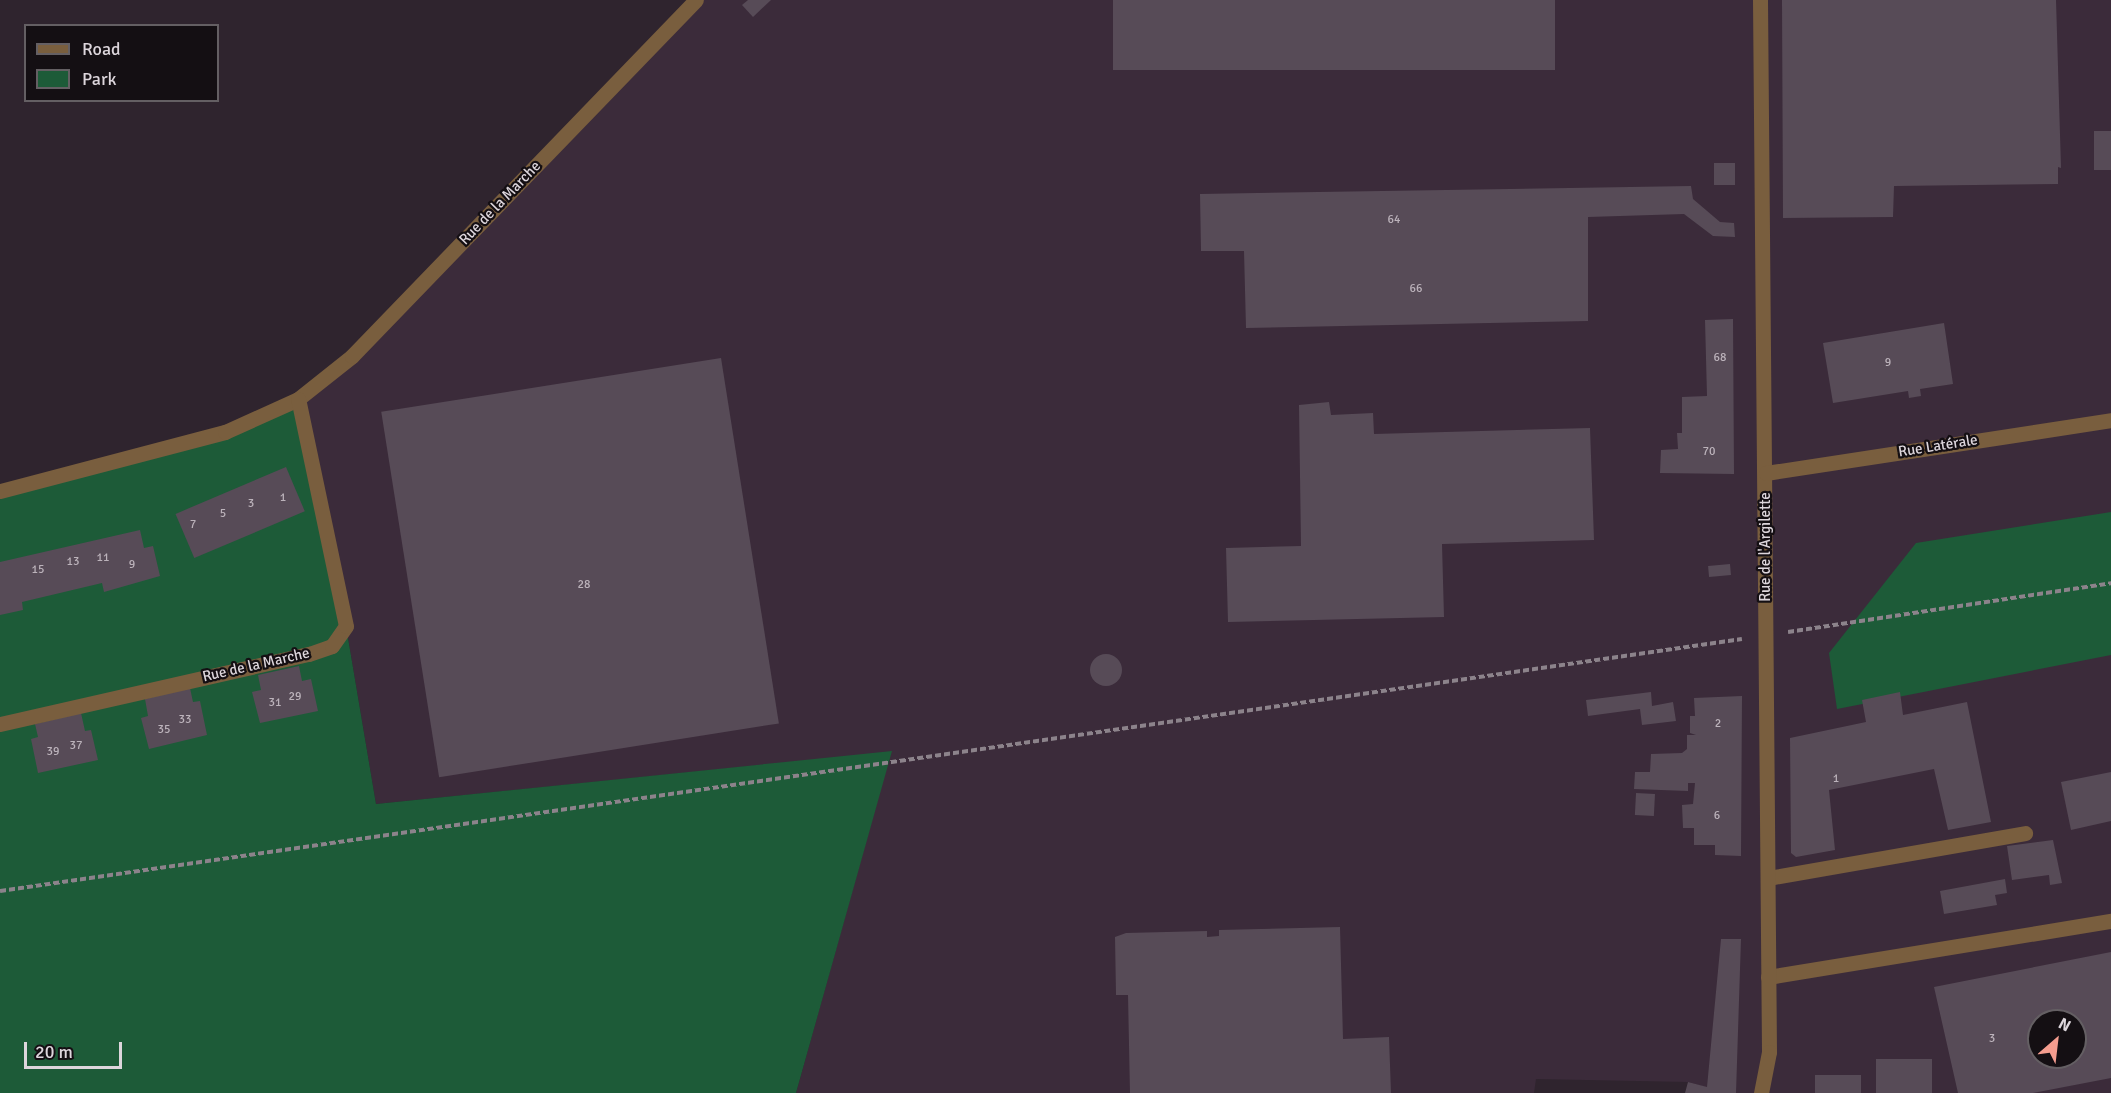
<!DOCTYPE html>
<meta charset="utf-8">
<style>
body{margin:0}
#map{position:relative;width:2111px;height:1093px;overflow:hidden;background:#2f242e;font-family:Signika,sans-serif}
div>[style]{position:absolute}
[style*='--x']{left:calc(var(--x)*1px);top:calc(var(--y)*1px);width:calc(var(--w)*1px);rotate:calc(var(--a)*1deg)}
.built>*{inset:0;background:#3b2b3a}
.green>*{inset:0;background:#1d5b38}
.building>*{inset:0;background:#574b57;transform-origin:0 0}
.round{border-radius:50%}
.path>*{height:4px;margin-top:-2px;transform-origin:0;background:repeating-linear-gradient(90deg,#8c838b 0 6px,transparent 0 9px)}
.lane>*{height:15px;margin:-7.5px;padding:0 7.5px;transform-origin:7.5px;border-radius:7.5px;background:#795e3e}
.street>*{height:15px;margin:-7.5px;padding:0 7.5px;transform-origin:7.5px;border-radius:7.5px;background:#795e3e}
span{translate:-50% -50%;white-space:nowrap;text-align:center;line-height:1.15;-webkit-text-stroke:4.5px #140f13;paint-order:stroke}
.number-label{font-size:12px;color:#bcb3bb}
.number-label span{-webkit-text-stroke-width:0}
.street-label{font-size:15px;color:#ddd6dc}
.legend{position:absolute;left:24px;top:24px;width:195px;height:78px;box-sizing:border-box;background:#140f13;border:2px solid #645f63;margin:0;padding:8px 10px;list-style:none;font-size:18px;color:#ddd6dc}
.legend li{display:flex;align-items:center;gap:12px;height:30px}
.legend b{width:30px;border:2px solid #645f63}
.north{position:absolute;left:2027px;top:1009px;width:60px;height:60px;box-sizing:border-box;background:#140f13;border:2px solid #645f63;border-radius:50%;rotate:28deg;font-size:16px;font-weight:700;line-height:24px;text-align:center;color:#ddd6dc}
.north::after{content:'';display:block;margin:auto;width:21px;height:27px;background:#f59d8f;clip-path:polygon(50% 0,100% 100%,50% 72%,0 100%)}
.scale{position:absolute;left:24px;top:1042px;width:98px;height:27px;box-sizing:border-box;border:3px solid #ddd6dc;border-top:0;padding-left:8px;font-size:18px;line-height:21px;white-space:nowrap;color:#ddd6dc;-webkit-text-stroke:4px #140f13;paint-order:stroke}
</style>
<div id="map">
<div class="built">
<div style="clip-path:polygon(evenodd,696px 0,2111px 0,2111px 1093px,1726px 1093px,1688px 1082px,1536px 1079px,1534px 1093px,796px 1093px,891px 752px,376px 804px,346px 626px,298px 399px,352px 356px,696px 0,2039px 1021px,2075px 1021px,2075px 1057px,2039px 1057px,2039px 1021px)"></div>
</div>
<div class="green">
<div style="clip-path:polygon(298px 399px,346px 626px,376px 804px,892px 751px,796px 1093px,0 1093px,0 491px,225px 432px)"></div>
<div style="clip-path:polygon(2111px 512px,2111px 655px,1837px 709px,1829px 653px,1916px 543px)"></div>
</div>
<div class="building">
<div style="clip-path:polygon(748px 0,771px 0,753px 17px,742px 5px)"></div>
<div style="left:1113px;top:0;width:442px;height:70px"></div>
<div style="clip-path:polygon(1782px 0,2056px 0,2061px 168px,2058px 167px,2058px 184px,1894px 186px,1893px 217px,1783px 218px)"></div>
<div style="left:2111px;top:131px;width:39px;height:17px;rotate:90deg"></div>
<div style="left:1714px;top:163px;width:21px;height:22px"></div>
<div style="clip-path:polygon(1691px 186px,1693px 199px,1720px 222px,1734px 223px,1735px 237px,1713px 236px,1684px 214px,1588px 217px,1588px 321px,1246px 328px,1244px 251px,1201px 251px,1200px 194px)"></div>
<div style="clip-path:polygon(1733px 319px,1734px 474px,1660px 473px,1661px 450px,1678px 449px,1677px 433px,1682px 433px,1682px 397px,1707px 396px,1705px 320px)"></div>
<div style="clip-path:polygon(1944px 323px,1953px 384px,1920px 389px,1921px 396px,1909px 398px,1908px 391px,1833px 403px,1823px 343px)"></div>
<div style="left:721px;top:358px;width:370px;height:344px;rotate:81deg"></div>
<div style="clip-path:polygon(1329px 402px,1331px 415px,1373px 413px,1374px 434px,1590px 428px,1594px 540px,1442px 544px,1444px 617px,1228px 622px,1226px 548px,1301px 546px,1299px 405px)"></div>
<div style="left:286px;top:467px;width:48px;height:120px;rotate:67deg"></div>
<div style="clip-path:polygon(140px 530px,144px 548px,153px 546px,160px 576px,104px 592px,102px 583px,22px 602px,23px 610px,0 615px,0 562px)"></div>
<div style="left:1730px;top:564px;width:11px;height:22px;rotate:85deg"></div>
<div class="round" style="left:1090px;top:654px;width:32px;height:32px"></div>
<div style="clip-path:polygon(299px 666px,302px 681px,311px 679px,318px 711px,260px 723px,252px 692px,261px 690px,258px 675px)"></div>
<div style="clip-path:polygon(190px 688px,193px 702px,200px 701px,207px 735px,149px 749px,141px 718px,148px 716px,145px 699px)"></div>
<div style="clip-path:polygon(1651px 692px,1652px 706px,1673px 702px,1676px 721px,1642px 725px,1640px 709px,1588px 716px,1586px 700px)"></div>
<div style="clip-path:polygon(1900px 692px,1903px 715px,1967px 702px,1991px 822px,1948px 830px,1934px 769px,1829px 790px,1835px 850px,1796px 857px,1791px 853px,1790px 738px,1866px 722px,1862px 700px)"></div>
<div style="clip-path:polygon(1742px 696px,1741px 856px,1715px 855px,1715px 845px,1694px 845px,1694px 828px,1683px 828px,1682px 805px,1693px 804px,1695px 783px,1688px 783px,1688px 791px,1634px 789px,1635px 772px,1650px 772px,1651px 754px,1682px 753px,1687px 749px,1687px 735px,1696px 735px,1690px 733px,1690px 716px,1695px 716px,1694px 698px)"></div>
<div style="clip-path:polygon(81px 713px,85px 731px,91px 730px,98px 760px,38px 773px,31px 739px,38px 737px,35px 724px)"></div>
<div style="clip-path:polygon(2111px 772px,2111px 821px,2071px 830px,2061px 782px)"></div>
<div style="left:1655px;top:794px;width:22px;height:19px;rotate:93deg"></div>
<div style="clip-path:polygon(2053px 840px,2062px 883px,2050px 885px,2049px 875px,2012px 880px,2007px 846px)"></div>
<div style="clip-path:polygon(2005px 879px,2007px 893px,1995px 895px,1997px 905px,1944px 914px,1940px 891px)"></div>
<div style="clip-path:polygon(1340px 927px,1343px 1039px,1389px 1037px,1391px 1093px,1130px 1093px,1128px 995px,1116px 995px,1115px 937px,1126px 933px,1207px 931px,1207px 937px,1219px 936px,1219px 930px)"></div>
<div style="clip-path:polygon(1721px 939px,1741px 939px,1736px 1093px,1685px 1093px,1688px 1082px,1707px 1087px)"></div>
<div style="clip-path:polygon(evenodd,2111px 952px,2111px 1078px,2033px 1093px,1958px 1093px,1934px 987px,2111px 952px,2039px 1021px,2075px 1021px,2075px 1057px,2039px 1057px,2039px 1021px)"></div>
<div style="left:1876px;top:1059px;width:56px;height:34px"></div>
<div style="left:1815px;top:1075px;width:46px;height:18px"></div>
</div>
<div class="path">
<div style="--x:1788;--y:632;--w:327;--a:-8.6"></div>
<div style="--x:0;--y:891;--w:1760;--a:-8.23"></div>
</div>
<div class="lane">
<div style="--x:1768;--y:878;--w:261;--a:-9.9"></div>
<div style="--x:1768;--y:977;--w:348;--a:-9.3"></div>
</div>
<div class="street">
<div style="--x:1760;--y:0;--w:1052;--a:89.51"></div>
<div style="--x:1769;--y:1052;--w:42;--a:101"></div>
<div style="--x:1766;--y:473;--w:349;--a:-8.7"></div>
<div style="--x:0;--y:491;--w:233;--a:-14.7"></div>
<div style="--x:225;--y:432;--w:80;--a:-24.3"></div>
<div style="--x:298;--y:399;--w:69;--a:-38.5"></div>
<div style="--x:352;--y:356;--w:495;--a:-46"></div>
<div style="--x:0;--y:724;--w:317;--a:-12.8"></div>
<div style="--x:309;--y:654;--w:24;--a:-19"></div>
<div style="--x:332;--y:646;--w:24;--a:-55"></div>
<div style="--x:346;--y:626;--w:232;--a:-101.9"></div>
</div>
<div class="number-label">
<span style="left:1394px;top:220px">64</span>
<span style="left:1416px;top:289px">66</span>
<span style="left:1720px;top:358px">68</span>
<span style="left:1888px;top:363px">9</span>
<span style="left:1709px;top:452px">70</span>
<span style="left:283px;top:498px">1</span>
<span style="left:251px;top:504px">3</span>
<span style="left:223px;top:514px">5</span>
<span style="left:193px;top:525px">7</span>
<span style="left:103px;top:558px">11</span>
<span style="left:73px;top:562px">13</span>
<span style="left:132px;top:565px">9</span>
<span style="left:38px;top:570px">15</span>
<span style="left:584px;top:585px">28</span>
<span style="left:295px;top:697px">29</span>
<span style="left:275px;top:703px">31</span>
<span style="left:185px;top:720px">33</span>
<span style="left:1718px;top:724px">2</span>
<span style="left:164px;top:730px">35</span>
<span style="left:76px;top:746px">37</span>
<span style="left:53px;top:752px">39</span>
<span style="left:1836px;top:779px">1</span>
<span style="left:1717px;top:816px">6</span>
<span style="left:1992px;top:1039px">3</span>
</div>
<div class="street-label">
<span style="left:500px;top:203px;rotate:-46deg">Rue de la Marche</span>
<span style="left:1938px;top:446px;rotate:-9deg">Rue Latérale</span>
<span style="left:1766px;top:547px;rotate:-90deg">Rue de l'Argilette</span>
<span style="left:256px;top:665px;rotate:-13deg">Rue de la Marche</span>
</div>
<ul class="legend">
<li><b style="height:8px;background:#795e3e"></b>Road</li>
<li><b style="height:16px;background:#1d5b38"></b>Park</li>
</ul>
<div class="north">N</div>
<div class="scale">20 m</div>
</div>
